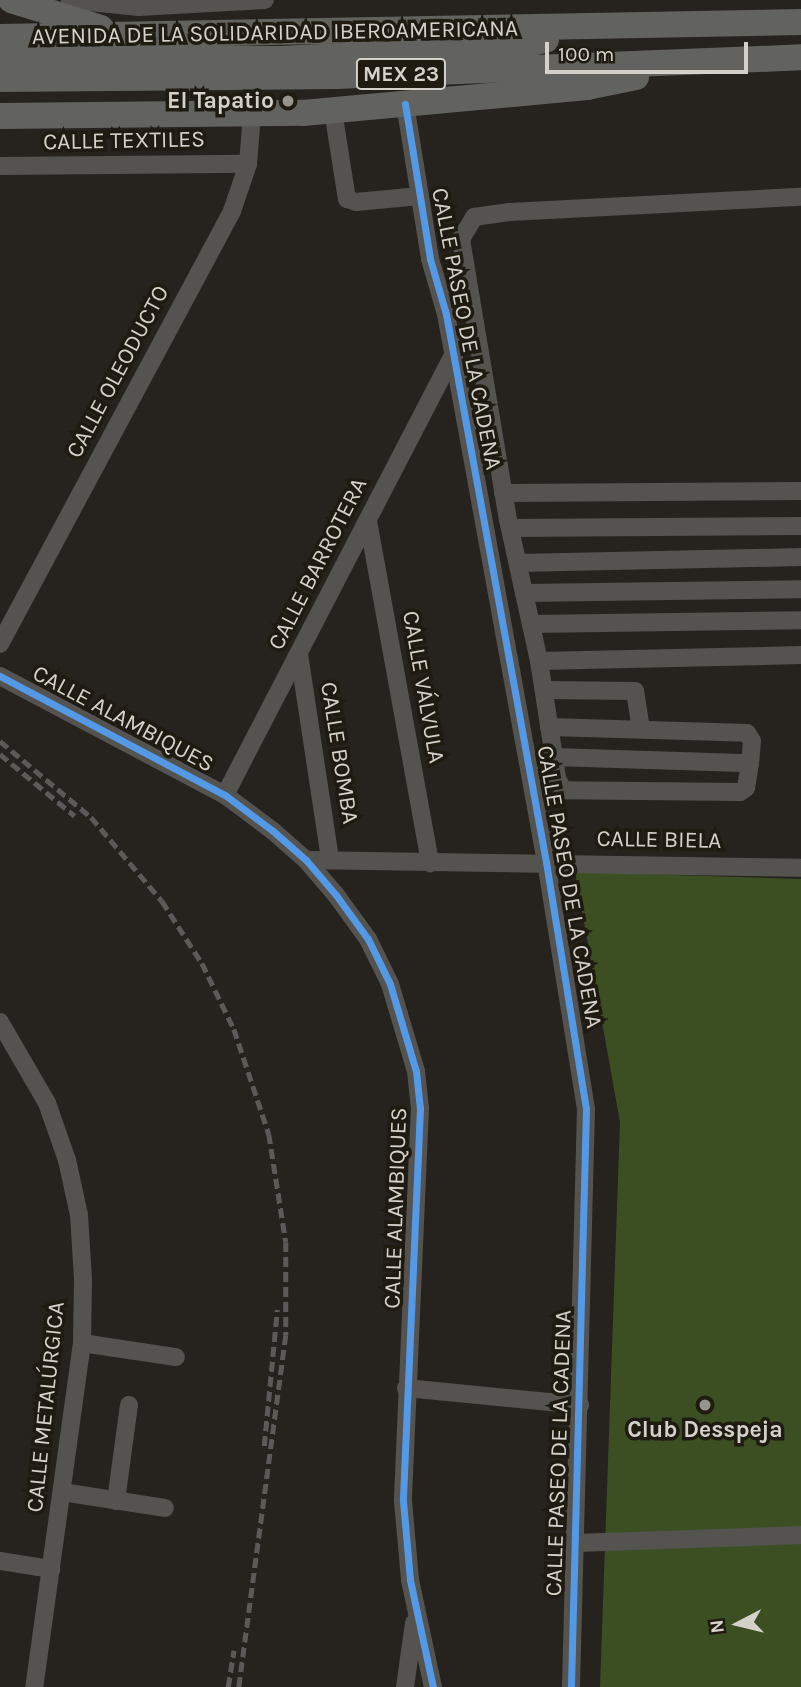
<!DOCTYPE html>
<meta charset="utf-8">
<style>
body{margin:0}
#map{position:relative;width:801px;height:1687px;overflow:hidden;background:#26231e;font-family:Karla,sans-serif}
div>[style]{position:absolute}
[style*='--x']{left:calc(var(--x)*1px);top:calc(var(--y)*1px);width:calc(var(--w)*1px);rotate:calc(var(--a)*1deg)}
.green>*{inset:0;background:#3b4f23}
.minor>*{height:18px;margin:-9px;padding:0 9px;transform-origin:9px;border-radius:9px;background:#545350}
.highway>*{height:26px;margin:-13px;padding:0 13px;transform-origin:13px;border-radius:13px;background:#62625f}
.rail>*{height:4.5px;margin-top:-2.25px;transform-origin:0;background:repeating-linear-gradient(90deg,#5c5a58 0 10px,transparent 0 15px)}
.cycleway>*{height:7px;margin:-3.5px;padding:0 3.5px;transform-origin:3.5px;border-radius:3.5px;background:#5399e6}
.dots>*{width:19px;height:19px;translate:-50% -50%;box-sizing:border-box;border:4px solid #1f1b11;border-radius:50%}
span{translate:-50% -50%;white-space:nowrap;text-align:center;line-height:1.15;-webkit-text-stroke:7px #1f1b11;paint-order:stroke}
.shield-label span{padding:2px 5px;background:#1f1b11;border:2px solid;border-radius:5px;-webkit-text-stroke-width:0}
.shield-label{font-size:21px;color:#d4d1cb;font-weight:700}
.street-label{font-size:23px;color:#d4d1cb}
.poi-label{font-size:23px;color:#d4d1cb;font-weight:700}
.right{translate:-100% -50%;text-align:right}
.north{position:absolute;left:703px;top:1589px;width:70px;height:70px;-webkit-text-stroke:5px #1f1b11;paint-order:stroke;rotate:263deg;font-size:19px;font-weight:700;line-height:28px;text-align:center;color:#d4d1cb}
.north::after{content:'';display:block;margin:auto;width:24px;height:32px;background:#d4d1cb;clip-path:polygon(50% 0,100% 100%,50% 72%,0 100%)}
.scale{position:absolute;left:545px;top:42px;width:203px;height:32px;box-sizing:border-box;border:4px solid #d4d1cb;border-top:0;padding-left:9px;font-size:21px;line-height:24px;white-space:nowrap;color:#d4d1cb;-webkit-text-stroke:5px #1f1b11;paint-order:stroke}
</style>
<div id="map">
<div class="green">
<div style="clip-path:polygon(575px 872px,801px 879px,801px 1687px,600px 1687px,620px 1122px)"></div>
</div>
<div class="minor">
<div style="--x:70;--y:0;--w:69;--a:5.8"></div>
<div style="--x:139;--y:7;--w:126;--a:-3.2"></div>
<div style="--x:405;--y:104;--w:157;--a:80.8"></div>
<div style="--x:430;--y:259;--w:57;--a:73.8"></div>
<div style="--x:446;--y:314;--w:557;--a:79.66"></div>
<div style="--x:546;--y:862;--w:250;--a:80.8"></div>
<div style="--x:586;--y:1109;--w:578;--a:91.49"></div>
<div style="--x:333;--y:111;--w:89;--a:81"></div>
<div style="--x:347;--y:199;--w:9;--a:18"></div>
<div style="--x:356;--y:202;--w:64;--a:-5.4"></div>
<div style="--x:0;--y:166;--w:248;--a:-0.5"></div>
<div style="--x:503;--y:493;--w:298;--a:-0.4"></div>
<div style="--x:368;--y:521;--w:348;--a:79.7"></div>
<div style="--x:510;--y:528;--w:291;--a:-0.4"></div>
<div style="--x:518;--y:563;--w:283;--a:-1.2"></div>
<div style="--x:524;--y:593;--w:277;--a:-0.8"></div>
<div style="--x:531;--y:624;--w:270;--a:-0.8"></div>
<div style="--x:0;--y:644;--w:491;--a:-61.8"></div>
<div style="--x:232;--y:211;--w:50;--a:-71.2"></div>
<div style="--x:248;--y:164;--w:51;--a:-85.5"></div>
<div style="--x:299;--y:654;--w:208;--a:81.4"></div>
<div style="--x:539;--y:661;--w:144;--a:-102.4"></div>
<div style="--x:508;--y:520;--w:285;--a:-99.5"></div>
<div style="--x:461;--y:239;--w:26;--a:-59"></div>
<div style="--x:474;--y:217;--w:36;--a:-8"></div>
<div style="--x:510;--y:212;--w:291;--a:-3"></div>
<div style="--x:0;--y:676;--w:255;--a:27.9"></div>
<div style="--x:225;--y:795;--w:60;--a:36.9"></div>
<div style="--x:273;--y:831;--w:44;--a:41.3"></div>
<div style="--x:306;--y:860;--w:46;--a:49.4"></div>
<div style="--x:336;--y:895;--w:54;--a:54"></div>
<div style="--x:368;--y:939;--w:50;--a:63.9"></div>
<div style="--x:390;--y:984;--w:91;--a:73.4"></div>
<div style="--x:416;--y:1071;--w:37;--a:84"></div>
<div style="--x:420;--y:1108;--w:393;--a:92.5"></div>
<div style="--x:403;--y:1501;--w:79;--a:84.9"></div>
<div style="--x:410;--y:1580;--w:109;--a:77.9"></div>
<div style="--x:544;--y:690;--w:91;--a:0.6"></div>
<div style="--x:635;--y:691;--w:38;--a:81"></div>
<div style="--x:549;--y:727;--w:198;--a:1.7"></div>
<div style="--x:747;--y:733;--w:9;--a:58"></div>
<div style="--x:752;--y:741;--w:22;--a:95"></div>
<div style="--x:554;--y:757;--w:196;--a:1.8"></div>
<div style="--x:750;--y:763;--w:25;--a:99"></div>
<div style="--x:746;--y:788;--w:7;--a:146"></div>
<div style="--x:740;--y:792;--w:177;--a:-179.4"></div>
<div style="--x:563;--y:790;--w:13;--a:-117"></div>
<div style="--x:557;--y:778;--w:21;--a:-98"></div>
<div style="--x:554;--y:757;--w:97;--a:-98.9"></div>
<div style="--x:539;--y:661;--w:262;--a:-1.3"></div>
<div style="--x:225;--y:795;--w:495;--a:-62.6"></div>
<div style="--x:306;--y:860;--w:495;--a:0.9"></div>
<div style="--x:0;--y:1022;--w:94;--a:59.9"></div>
<div style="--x:47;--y:1103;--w:60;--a:70.7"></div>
<div style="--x:67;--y:1160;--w:56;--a:77.7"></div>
<div style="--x:79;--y:1215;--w:64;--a:86.4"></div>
<div style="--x:83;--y:1279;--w:64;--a:90.9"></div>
<div style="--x:82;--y:1343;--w:347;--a:97.9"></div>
<div style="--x:82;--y:1343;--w:95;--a:8.5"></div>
<div style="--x:406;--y:1388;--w:175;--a:5.6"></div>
<div style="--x:62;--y:1492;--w:104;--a:8.8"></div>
<div style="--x:116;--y:1501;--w:97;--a:-82.3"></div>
<div style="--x:575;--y:1543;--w:226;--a:-2"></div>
<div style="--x:0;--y:1561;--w:52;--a:8.9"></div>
<div style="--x:405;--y:1687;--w:65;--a:-82"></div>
</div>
<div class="highway">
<div style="--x:11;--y:0;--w:94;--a:17.3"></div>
<div style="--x:0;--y:37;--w:801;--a:-1.07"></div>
<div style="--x:0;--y:57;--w:279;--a:0.4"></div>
<div style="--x:279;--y:59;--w:231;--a:-2.7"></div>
<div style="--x:510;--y:48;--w:37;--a:-13"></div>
<div style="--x:0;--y:79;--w:336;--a:-0.5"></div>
<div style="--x:336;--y:76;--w:465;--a:-2.3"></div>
<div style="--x:0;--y:116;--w:303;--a:-0.6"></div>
<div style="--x:303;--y:113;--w:285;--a:-5.2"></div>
<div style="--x:587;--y:87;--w:50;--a:-11.5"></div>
</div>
<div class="rail">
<div style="--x:0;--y:741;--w:119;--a:39.9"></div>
<div style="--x:91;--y:817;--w:110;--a:49.8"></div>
<div style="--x:162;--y:901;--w:74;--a:57.2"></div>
<div style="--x:202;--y:963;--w:73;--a:64.1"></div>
<div style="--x:234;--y:1029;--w:111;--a:71.6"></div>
<div style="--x:269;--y:1134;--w:109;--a:81.1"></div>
<div style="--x:286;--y:1242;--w:93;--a:90"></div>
<div style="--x:286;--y:1335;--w:355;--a:97.6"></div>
<div style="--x:0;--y:754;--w:97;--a:39.6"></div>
<div style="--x:264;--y:1446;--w:137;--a:-84.5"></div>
<div style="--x:228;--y:1687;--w:37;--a:-81"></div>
</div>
<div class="cycleway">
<div style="--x:405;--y:104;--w:157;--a:80.8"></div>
<div style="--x:430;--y:259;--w:57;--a:73.8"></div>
<div style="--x:446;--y:314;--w:557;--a:79.66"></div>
<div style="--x:546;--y:862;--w:250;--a:80.8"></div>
<div style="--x:586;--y:1109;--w:578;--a:91.49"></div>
<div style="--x:0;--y:676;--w:255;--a:27.9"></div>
<div style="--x:225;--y:795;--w:60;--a:36.9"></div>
<div style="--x:273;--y:831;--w:44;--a:41.3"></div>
<div style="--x:306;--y:860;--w:46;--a:49.4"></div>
<div style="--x:336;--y:895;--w:54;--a:54"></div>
<div style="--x:368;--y:939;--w:50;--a:63.9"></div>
<div style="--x:390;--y:984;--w:91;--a:73.4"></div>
<div style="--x:416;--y:1071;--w:37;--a:84"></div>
<div style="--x:420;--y:1108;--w:393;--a:92.5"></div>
<div style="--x:403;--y:1501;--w:79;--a:84.9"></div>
<div style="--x:410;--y:1580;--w:109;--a:77.9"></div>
</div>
<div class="dots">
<div style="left:288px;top:101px;background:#97948e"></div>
<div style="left:705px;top:1405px;background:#97948e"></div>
</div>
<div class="shield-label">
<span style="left:401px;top:74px">MEX 23</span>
</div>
<div class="street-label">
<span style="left:275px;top:33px;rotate:-1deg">AVENIDA DE LA SOLIDARIDAD IBEROAMERICANA</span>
<span style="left:124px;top:141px;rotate:-1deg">CALLE TEXTILES</span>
<span style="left:466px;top:329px;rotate:79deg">CALLE PASEO DE LA CADENA</span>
<span style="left:118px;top:372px;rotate:-62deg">CALLE OLEODUCTO</span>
<span style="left:318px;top:564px;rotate:-63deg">CALLE BARROTERA</span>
<span style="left:423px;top:687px;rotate:80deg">CALLE VÁLVULA</span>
<span style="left:123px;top:719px;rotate:28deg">CALLE ALAMBIQUES</span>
<span style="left:339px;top:753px;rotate:81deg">CALLE BOMBA</span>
<span style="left:659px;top:840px;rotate:1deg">CALLE BIELA</span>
<span style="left:569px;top:887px;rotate:80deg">CALLE PASEO DE LA CADENA</span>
<span style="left:396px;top:1208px;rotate:-88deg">CALLE ALAMBIQUES</span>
<span style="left:46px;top:1407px;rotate:-84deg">CALLE METALÚRGICA</span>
<span style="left:559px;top:1453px;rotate:-88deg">CALLE PASEO DE LA CADENA</span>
</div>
<div class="poi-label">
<span class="right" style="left:274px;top:101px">El Tapatio</span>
<span style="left:705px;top:1430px">Club Desspeja</span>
</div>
<div class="north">N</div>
<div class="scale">100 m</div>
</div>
